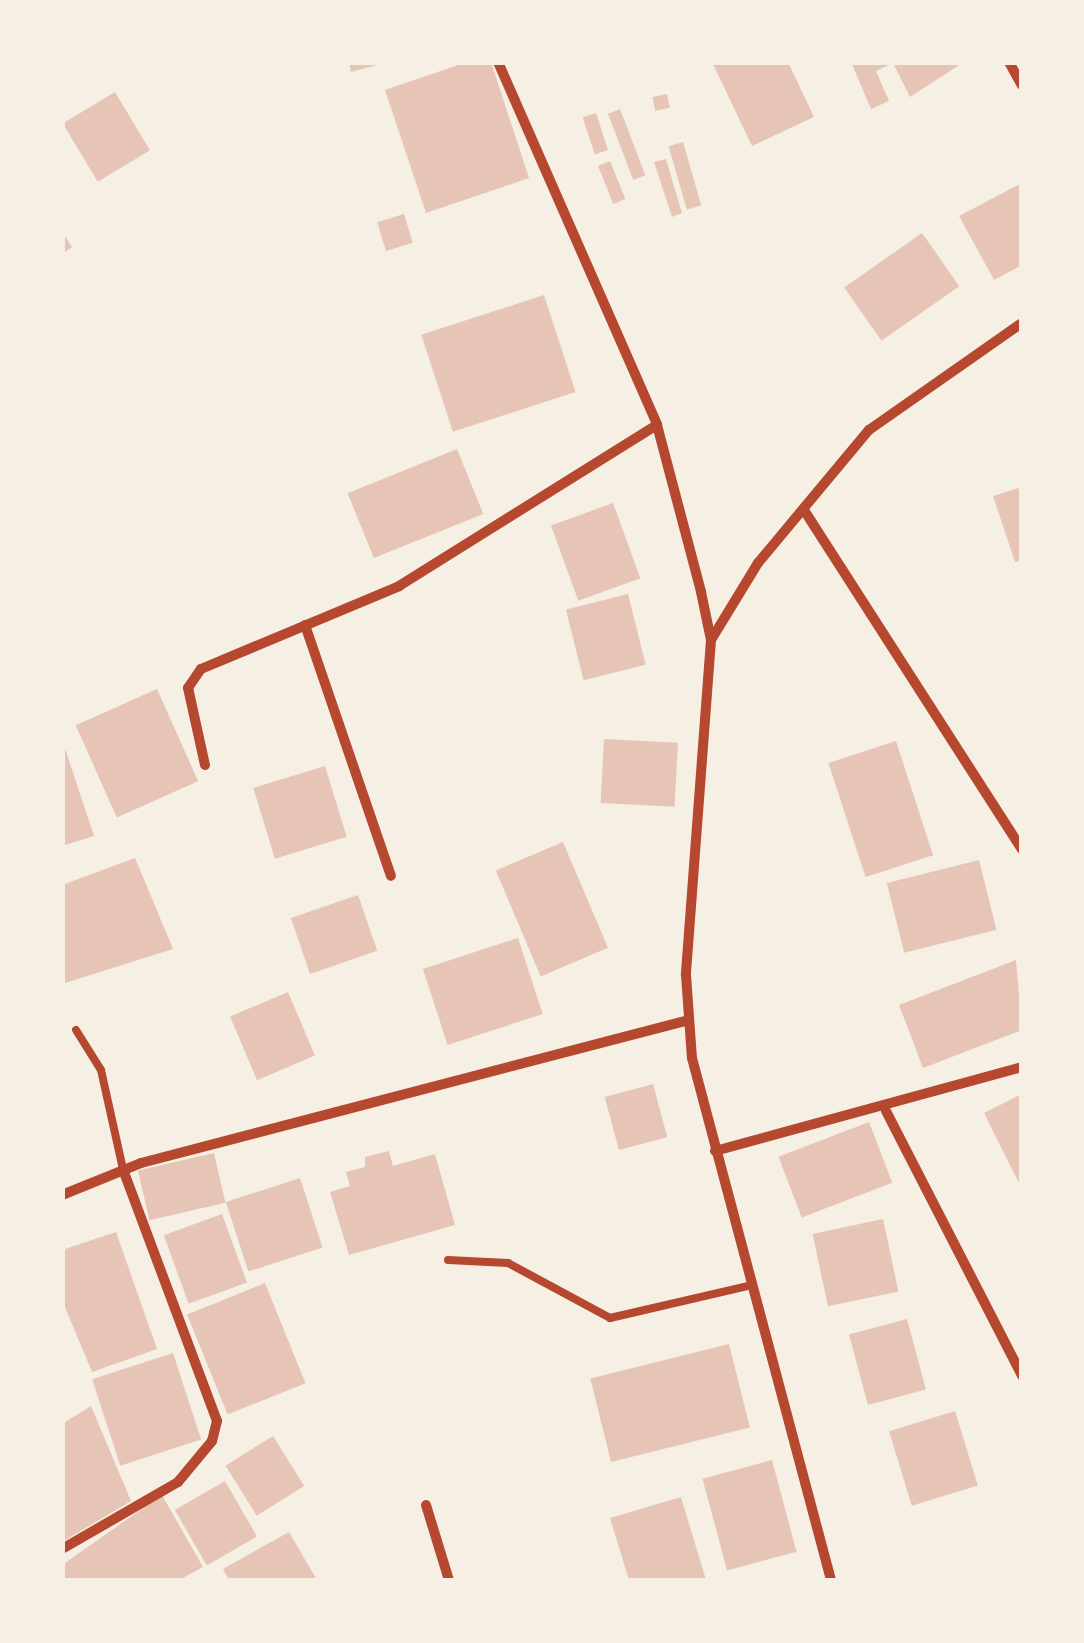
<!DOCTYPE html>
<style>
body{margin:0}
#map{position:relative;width:1084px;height:1643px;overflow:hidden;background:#f6efe4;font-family:Ubuntu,sans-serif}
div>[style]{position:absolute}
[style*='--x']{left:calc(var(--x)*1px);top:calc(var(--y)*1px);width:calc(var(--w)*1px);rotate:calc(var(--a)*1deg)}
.building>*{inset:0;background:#e6c5b7;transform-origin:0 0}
.service>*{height:8px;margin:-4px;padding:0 4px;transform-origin:4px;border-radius:4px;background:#b5482f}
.minor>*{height:10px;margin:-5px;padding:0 5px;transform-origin:5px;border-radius:5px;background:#b5482f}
span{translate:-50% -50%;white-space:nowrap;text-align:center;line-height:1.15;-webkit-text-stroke:8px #f6efe4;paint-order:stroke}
.frame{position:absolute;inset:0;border:65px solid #f6efe4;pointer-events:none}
</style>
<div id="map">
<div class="building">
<div style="clip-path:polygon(349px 62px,381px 62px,381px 64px,351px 72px)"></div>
<div style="clip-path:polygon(467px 62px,491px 62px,529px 178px,426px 213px,385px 90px)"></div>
<div style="clip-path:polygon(712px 62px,788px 62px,814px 117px,752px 146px)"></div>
<div style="clip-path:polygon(851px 62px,964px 62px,910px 97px,893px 63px,876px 71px,889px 101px,871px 109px)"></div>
<div style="left:115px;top:92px;width:68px;height:61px;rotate:59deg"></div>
<div style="left:667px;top:94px;width:14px;height:15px;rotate:78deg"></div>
<div style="left:620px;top:109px;width:71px;height:13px;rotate:69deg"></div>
<div style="left:596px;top:113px;width:39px;height:14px;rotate:72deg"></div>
<div style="left:683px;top:142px;width:66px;height:15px;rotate:74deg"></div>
<div style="clip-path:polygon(666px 159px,682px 213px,672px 217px,654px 162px)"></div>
<div style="left:610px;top:161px;width:41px;height:13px;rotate:68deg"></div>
<div style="clip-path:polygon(1022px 183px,1022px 265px,994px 280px,959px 216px)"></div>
<div style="left:404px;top:214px;width:30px;height:28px;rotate:73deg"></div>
<div style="clip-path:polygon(62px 232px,72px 247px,62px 254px)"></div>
<div style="left:922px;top:233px;width:65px;height:95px;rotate:55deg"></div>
<div style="left:544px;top:295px;width:102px;height:129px;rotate:72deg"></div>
<div style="left:457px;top:449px;width:70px;height:118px;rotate:68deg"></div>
<div style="clip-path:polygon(1022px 487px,1022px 560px,1015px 562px,993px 496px)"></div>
<div style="left:613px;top:503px;width:80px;height:66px;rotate:70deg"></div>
<div style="left:628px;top:594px;width:73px;height:64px;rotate:76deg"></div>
<div style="left:157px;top:689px;width:101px;height:89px;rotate:66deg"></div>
<div style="clip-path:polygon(62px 739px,94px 836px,62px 846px)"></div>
<div style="left:604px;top:739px;width:74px;height:64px;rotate:3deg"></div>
<div style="left:896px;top:741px;width:120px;height:71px;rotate:72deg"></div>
<div style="left:325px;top:766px;width:74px;height:75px;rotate:73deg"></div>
<div style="left:563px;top:842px;width:115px;height:73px;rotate:67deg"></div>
<div style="clip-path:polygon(135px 858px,173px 949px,65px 983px,62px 885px)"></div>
<div style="left:979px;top:860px;width:72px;height:95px;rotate:76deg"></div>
<div style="left:358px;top:895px;width:59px;height:71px;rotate:71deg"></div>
<div style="left:518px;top:938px;width:80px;height:100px;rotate:72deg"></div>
<div style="clip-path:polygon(1016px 960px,1022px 1030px,923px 1068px,899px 1005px)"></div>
<div style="left:288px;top:992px;width:69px;height:63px;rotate:67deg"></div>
<div style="left:653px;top:1084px;width:55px;height:50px;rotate:75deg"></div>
<div style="clip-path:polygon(1022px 1094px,1022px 1189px,984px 1113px)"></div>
<div style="left:869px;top:1122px;width:65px;height:97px;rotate:69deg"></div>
<div style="clip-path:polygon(389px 1151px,393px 1166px,435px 1154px,455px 1225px,349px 1255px,330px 1192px,350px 1186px,346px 1172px,365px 1167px,365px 1157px)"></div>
<div style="left:214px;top:1153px;width:51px;height:78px;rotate:77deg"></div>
<div style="left:300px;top:1178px;width:73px;height:78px;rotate:72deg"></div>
<div style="left:222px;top:1214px;width:73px;height:62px;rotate:70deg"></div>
<div style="left:883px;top:1219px;width:74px;height:72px;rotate:78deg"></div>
<div style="clip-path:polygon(116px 1232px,157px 1349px,92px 1372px,62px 1300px,62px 1250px)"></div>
<div style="left:265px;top:1283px;width:108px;height:84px;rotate:68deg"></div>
<div style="left:907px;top:1319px;width:73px;height:60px;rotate:75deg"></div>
<div style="left:729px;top:1344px;width:86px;height:143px;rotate:76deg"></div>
<div style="left:173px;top:1353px;width:91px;height:85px;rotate:72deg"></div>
<div style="clip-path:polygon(91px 1406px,131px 1501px,62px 1542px,62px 1424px)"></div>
<div style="left:955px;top:1411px;width:78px;height:69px;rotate:73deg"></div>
<div style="left:273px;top:1436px;width:59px;height:56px;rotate:58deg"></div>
<div style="left:772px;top:1460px;width:95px;height:72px;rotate:75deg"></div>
<div style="left:225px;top:1481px;width:64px;height:58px;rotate:60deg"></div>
<div style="clip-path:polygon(162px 1495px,203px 1567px,179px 1580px,62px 1580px,62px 1565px)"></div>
<div style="clip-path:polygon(681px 1497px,706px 1580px,629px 1580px,610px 1518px)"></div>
<div style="clip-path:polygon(289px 1532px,317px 1580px,229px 1580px,223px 1569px)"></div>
</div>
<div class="service">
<div style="--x:76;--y:1030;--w:47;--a:58"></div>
<div style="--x:101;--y:1070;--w:101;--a:77.5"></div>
<div style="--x:448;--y:1260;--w:60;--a:2.9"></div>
<div style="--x:508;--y:1263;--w:116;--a:28.3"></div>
<div style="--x:610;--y:1318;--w:141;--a:-13.1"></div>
</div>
<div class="minor">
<div style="--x:498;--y:62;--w:396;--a:66.3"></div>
<div style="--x:657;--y:425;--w:173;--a:75.2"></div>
<div style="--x:701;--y:592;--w:49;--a:78.2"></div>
<div style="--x:711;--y:640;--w:336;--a:94.3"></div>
<div style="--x:686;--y:975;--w:83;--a:85.9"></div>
<div style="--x:692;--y:1058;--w:540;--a:75.09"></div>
<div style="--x:1009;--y:62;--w:26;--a:61"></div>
<div style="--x:804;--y:510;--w:403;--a:57.3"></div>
<div style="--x:305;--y:625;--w:265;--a:71.1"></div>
<div style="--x:711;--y:640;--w:90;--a:-58.6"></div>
<div style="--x:758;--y:563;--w:173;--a:-50.2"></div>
<div style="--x:869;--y:430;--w:187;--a:-35"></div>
<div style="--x:205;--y:765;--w:79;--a:-102.4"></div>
<div style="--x:188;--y:688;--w:23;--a:-56"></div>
<div style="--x:201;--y:669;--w:215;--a:-22.7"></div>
<div style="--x:399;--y:586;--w:304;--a:-32"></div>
<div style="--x:886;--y:1111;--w:298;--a:62.8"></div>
<div style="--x:715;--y:1151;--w:318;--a:-15.3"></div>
<div style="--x:62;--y:1195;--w:85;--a:-22.1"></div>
<div style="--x:141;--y:1163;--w:566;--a:-14.63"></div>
<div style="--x:426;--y:1505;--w:78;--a:73"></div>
<div style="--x:62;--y:1549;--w:134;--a:-30"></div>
<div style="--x:178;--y:1482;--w:53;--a:-50.3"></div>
<div style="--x:212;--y:1441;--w:21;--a:-76"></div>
<div style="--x:217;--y:1421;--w:269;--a:-110.5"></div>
</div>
<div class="frame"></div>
</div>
